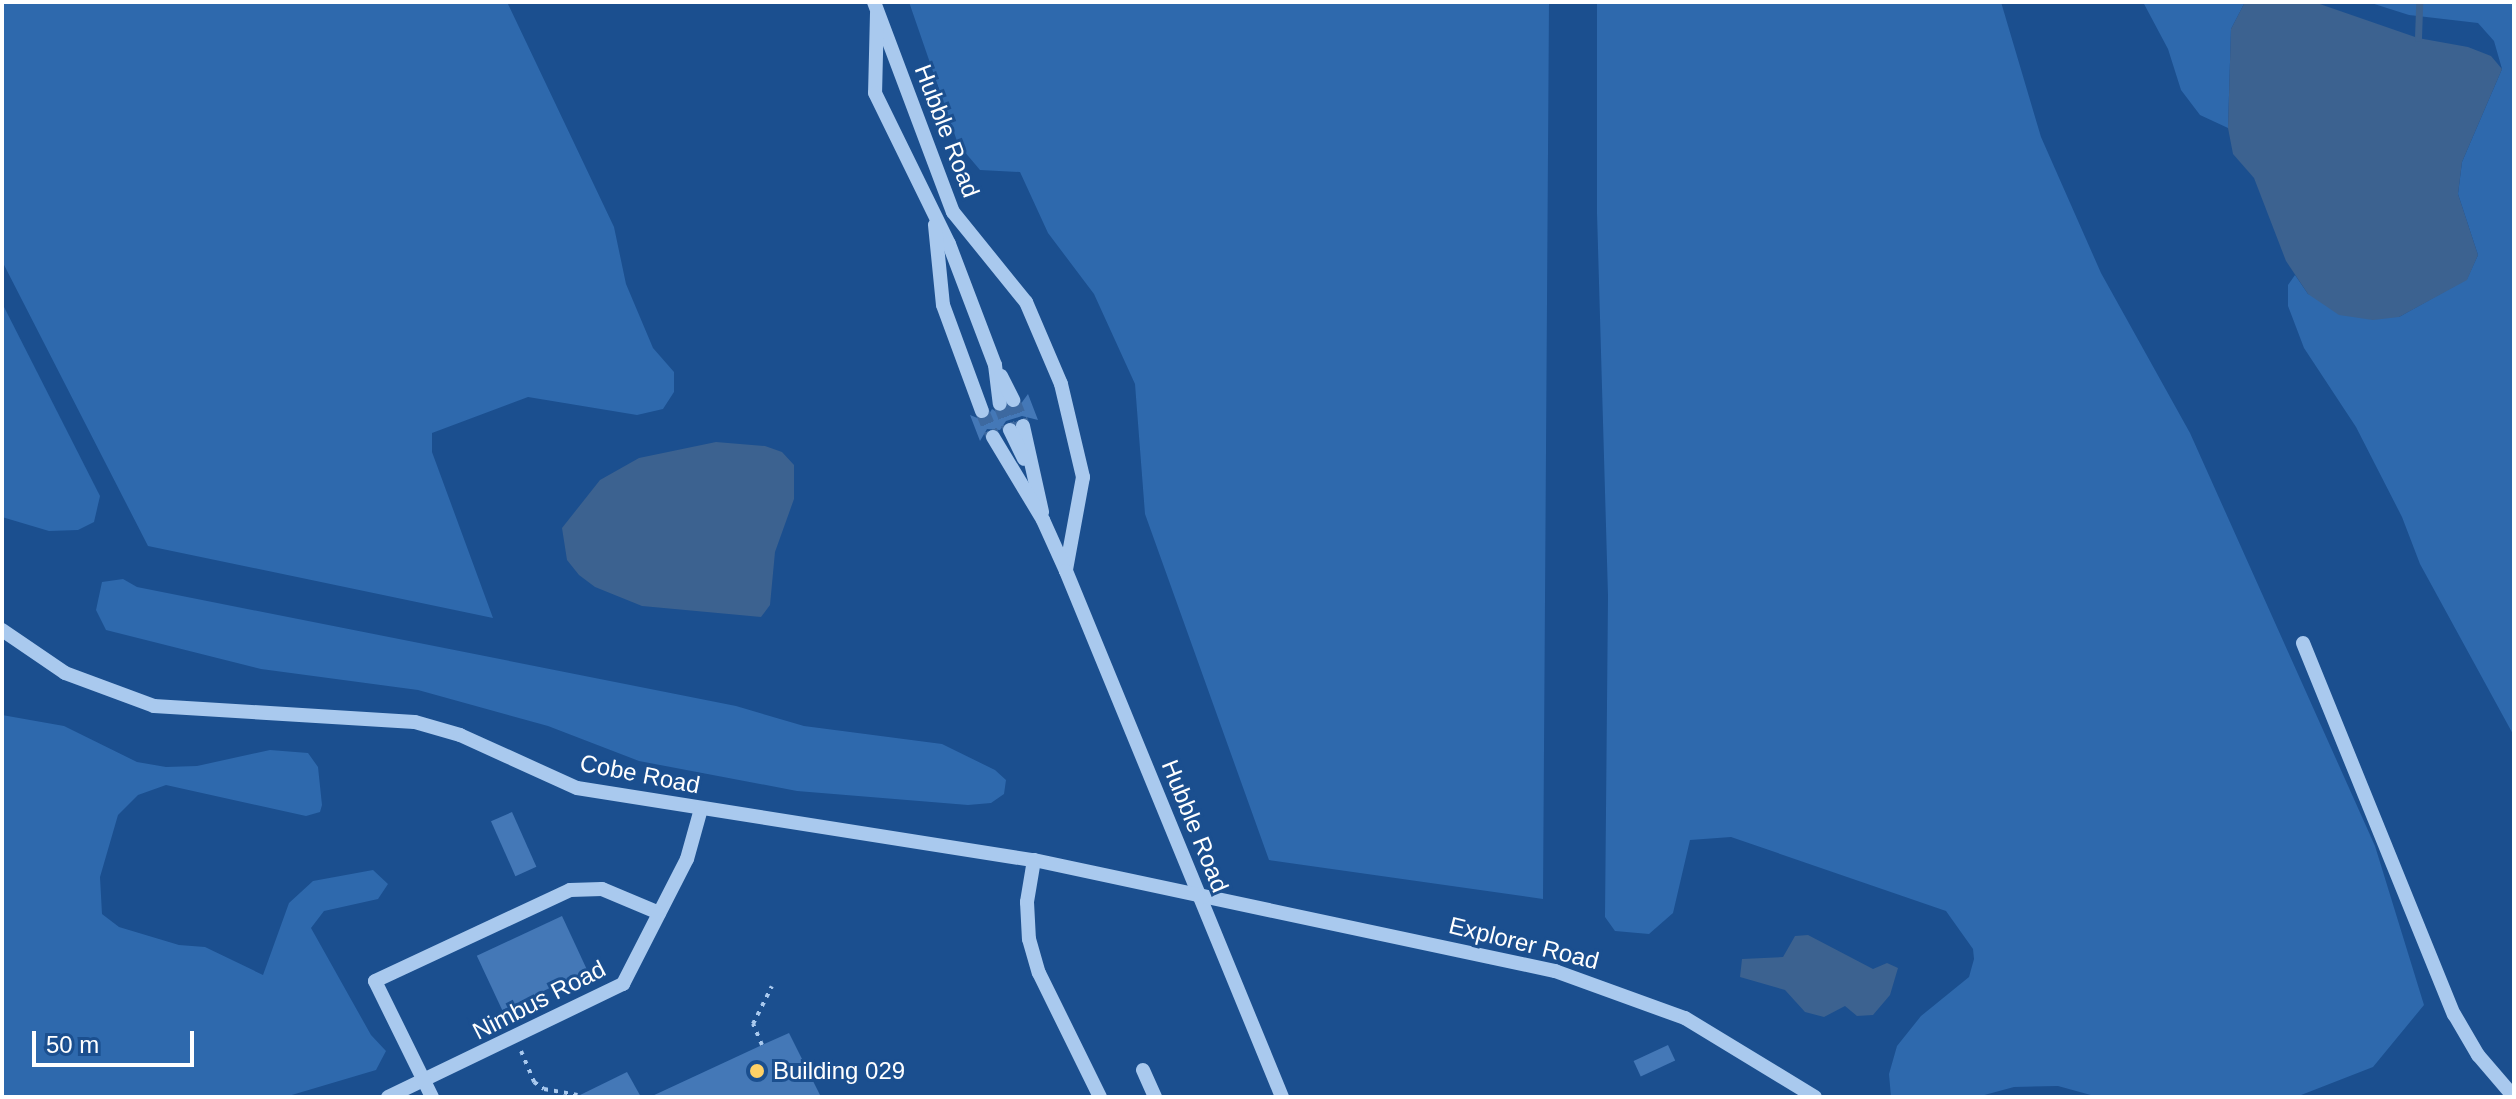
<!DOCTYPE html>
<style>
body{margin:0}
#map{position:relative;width:2516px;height:1099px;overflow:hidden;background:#1b4f8f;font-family:Helvetica,sans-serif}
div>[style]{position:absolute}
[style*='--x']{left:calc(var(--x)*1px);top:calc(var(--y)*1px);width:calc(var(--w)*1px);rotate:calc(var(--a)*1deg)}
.green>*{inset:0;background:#2e69ad}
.water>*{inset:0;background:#3c6290}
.stream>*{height:7px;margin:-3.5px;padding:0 3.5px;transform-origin:3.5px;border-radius:3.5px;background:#3c6290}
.building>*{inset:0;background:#4478b7;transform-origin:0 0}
.minor-tunnel>*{height:14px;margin-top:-7px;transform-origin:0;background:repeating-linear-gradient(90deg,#3d69a0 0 14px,transparent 0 21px)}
.path>*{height:4px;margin-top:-2px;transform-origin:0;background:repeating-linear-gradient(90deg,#a9c9ee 0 4px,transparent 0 10px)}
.minor>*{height:14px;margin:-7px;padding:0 7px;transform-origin:7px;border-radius:7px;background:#a9c9ee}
.dots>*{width:22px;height:22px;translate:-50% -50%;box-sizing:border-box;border:4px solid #1b4f8f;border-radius:50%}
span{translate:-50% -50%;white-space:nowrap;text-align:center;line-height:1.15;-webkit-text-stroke:6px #1b4f8f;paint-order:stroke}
.street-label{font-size:24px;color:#fff}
.poi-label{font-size:24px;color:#fff}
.left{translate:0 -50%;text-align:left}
.frame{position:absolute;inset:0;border:4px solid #fff;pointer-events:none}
.scale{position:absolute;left:32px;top:1031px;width:162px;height:36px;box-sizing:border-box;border:4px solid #fff;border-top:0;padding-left:10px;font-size:24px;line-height:28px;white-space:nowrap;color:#fff;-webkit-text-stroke:6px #1b4f8f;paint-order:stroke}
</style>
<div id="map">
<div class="green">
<div style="clip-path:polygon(2px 2px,507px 2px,614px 227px,626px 284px,653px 348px,674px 372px,674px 392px,663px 409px,637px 415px,528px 397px,432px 433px,432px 452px,493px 618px,148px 546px,2px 261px)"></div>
<div style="clip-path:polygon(909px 2px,1549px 2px,1543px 899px,1269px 860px,1145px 514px,1135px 384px,1094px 294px,1048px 233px,1020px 172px,980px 170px,958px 144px)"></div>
<div style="clip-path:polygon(1597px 2px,2001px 2px,2041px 137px,2101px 273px,2190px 433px,2375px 846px,2424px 1005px,2373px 1067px,2296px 1097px,2098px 1097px,2058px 1086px,2014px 1087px,1977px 1097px,1891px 1097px,1889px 1074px,1897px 1046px,1921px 1016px,1969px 977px,1974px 959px,1973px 949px,1946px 911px,1731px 837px,1690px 840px,1673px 913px,1649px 934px,1615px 931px,1605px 917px,1608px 596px,1597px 213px)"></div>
<div style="clip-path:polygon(2143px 2px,2245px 2px,2231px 29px,2228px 128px,2200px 115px,2181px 90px,2168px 49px)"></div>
<div style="clip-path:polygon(2368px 2px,2514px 2px,2514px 736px,2420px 564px,2402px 517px,2356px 427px,2304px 348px,2288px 306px,2288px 285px,2295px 275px,2308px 294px,2399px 317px,2467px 279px,2478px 255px,2458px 194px,2462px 162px,2502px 69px,2494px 41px,2478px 23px,2409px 15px)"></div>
<div style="clip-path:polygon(2px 303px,100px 496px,94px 522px,78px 530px,49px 531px,2px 517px)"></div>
<div style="clip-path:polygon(123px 579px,137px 587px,736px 706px,804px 726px,942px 744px,995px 770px,1006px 780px,1004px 794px,991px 803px,968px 805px,797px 791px,639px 761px,548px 726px,418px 690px,261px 669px,106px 630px,96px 610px,102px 582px)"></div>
<div style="clip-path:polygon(2px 715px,64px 726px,137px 762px,166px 767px,197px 766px,270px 750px,308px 753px,318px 767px,322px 805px,320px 812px,306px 816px,166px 785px,138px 795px,118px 815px,100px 877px,102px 914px,119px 927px,179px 945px,205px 947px,263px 975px,289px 903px,313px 881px,373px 870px,388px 884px,378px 899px,324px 911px,311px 928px,371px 1035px,386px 1051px,376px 1070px,285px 1097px,2px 1097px)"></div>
</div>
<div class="water">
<div style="clip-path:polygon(2245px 2px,2314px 2px,2418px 38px,2468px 47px,2491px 56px,2502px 69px,2462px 162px,2458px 194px,2478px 255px,2467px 280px,2399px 317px,2373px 320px,2339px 315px,2308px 294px,2286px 261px,2254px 178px,2233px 154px,2228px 128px,2231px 29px)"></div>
<div style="clip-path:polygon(716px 442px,765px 446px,782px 452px,794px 465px,794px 499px,775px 552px,770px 605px,761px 617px,642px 606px,595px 587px,579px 575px,567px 560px,562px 528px,600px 480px,639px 458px)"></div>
<div style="clip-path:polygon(1808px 935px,1873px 969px,1887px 963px,1898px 968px,1890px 995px,1873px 1015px,1857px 1016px,1845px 1006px,1824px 1017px,1805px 1012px,1785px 990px,1740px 977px,1742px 959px,1783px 957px,1795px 936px)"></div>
</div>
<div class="stream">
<div style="--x:2418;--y:38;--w:36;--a:-88"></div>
</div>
<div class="building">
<div style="clip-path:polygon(1028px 394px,1038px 420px,1022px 416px,1006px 421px,1000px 430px,987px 429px,980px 441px,970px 415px,985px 421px,992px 409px,1000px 414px,1017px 409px)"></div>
<div style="left:512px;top:812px;width:60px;height:23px;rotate:66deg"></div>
<div style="left:562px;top:916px;width:60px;height:94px;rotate:65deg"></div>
<div style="clip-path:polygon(789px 1033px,821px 1097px,650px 1097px,762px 1045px)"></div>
<div style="left:1668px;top:1045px;width:17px;height:38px;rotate:65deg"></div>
<div style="clip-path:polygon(627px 1072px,641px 1097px,576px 1097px)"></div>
</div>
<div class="minor-tunnel">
<div style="--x:1013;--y:400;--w:28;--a:69"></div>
<div style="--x:1000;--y:404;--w:28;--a:69"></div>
<div style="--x:982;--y:411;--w:28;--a:67"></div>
</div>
<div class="path">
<div style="--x:762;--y:1045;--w:23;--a:-113"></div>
<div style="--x:753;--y:1024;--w:42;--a:-63.4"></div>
<div style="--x:521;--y:1051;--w:34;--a:67"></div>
<div style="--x:534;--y:1082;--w:12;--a:35"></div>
<div style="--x:544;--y:1089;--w:34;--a:10"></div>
</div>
<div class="minor">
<div style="--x:874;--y:2;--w:224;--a:69.4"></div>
<div style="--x:953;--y:212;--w:116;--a:51"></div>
<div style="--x:1026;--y:302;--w:89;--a:66.9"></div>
<div style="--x:1061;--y:384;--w:96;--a:76.7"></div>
<div style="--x:1083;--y:477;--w:95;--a:100.4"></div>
<div style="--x:877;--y:13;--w:80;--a:91.4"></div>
<div style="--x:875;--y:93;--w:168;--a:63.9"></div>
<div style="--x:949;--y:244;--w:129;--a:69.2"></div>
<div style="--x:995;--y:365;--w:39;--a:83"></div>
<div style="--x:935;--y:225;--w:80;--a:84.3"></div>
<div style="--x:943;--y:305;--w:113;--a:69.8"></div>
<div style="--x:1001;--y:376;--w:27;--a:63"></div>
<div style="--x:1023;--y:426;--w:88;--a:77.5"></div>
<div style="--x:1010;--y:430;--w:32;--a:64"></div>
<div style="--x:993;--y:437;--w:97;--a:58.9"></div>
<div style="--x:1043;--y:520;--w:56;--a:65.7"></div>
<div style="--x:1066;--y:571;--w:569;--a:67.67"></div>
<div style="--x:2;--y:630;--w:76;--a:34.3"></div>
<div style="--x:65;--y:673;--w:95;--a:20.3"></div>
<div style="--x:154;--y:706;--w:261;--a:3.5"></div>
<div style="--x:415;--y:722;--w:47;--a:16.1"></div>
<div style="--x:460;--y:735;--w:128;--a:24.4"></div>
<div style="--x:577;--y:788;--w:463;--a:9"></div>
<div style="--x:1034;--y:860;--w:533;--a:12.03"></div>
<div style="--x:1555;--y:971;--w:138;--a:19.9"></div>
<div style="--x:1685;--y:1018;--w:152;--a:31.3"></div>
<div style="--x:2303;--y:643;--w:401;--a:67.9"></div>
<div style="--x:2454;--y:1014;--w:48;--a:59.7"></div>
<div style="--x:2478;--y:1055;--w:55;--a:49.4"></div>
<div style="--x:1034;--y:860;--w:43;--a:99.5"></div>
<div style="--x:1027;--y:902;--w:37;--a:87"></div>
<div style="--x:1029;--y:939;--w:35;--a:74"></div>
<div style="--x:1039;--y:973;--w:138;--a:63.8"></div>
<div style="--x:1143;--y:1070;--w:30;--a:66"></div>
<div style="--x:388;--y:1097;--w:261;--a:-25.7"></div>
<div style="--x:623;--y:984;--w:140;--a:-62.9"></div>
<div style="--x:687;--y:859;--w:52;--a:-74.4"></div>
<div style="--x:432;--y:1097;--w:129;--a:-116.2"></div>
<div style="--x:375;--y:981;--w:215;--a:-25"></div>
<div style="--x:570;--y:890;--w:32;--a:-2"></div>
<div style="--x:602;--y:889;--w:62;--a:22.8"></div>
</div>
<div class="dots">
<div style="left:757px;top:1071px;background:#ffd166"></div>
</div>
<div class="street-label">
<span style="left:947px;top:131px;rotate:69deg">Hubble Road</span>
<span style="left:640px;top:774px;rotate:11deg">Cobe Road</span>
<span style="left:1195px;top:826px;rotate:68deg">Hubble Road</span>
<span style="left:1524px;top:943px;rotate:14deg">Explorer Road</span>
<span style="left:539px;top:1000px;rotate:-27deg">Nimbus Road</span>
</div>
<div class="poi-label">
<span class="left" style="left:773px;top:1071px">Building 029</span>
</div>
<div class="frame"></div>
<div class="scale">50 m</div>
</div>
